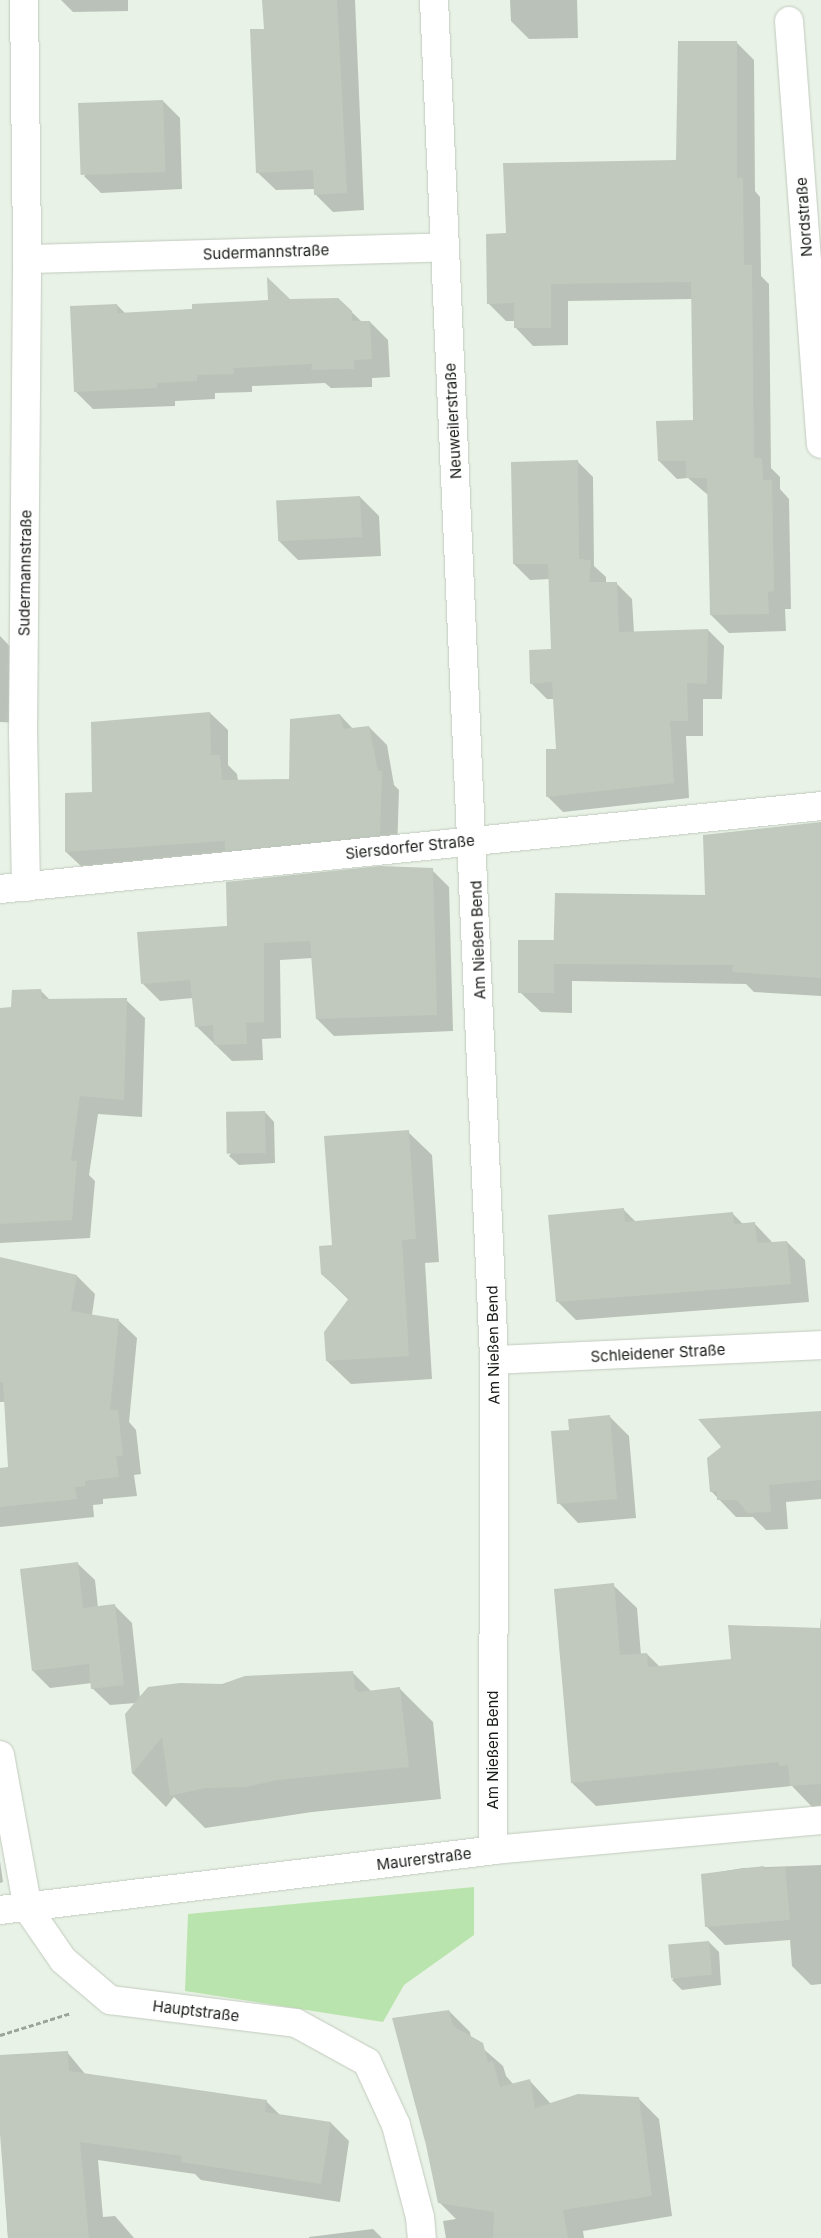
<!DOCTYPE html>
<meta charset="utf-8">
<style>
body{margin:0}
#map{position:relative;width:821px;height:2238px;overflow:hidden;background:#e9f2e6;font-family:Inter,sans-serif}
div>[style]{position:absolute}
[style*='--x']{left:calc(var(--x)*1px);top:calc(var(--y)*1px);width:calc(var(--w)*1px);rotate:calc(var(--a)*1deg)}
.green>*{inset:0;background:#bae4ad}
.shadow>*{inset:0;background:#0003}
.building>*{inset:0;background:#c1c9be;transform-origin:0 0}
.path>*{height:3px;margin-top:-1.5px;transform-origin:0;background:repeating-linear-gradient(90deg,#9ca39a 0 5px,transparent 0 7.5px)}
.roads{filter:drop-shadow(0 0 1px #c2cbbf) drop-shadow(0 0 1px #c2cbbf)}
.minor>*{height:28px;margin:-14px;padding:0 14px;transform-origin:14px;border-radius:14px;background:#fff}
.tertiary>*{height:28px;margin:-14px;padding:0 14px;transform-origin:14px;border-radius:14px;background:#fff}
span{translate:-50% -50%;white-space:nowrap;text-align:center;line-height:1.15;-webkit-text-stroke:4.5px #fff;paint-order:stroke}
.street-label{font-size:15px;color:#191c18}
</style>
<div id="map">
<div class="green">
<div style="clip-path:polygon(474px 1887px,474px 1935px,404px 1985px,383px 2022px,185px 1991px,188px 1914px)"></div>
</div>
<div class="shadow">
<div style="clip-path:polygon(61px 0,128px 0,128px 11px,73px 12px)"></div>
<div style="clip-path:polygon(264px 0,355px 0,364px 210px,333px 212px,315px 194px,315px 189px,276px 190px,257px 172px,265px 30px)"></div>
<div style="clip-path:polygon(510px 0,577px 0,578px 38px,529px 39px,511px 21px)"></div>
<div style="clip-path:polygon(736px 42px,754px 60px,755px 191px,760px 197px,761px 276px,769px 284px,771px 468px,780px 477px,780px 489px,789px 499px,791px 609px,785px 609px,786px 631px,729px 633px,711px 615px,708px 495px,688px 478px,677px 479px,659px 461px,694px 422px,692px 299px,568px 301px,568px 345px,533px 346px,516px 328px,515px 321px,506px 321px,489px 304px,507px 235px,678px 161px)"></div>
<div style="clip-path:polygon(163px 101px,180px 118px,182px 189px,101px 193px,84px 176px)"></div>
<div style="clip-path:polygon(338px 299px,362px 322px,370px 322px,388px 340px,390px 377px,372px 378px,372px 387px,331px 388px,325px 383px,252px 386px,252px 392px,215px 393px,215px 399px,175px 401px,175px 406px,93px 409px,75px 391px,117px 305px,126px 314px)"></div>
<div style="clip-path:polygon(577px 461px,593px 477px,594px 566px,606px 577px,606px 583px,616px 583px,632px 599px,634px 633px,708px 630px,724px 646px,722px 699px,703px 699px,703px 736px,686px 736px,689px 798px,563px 812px,547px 796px,558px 750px,554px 699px,547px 699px,532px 684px,553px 650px,550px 579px,530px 580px,514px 564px)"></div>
<div style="clip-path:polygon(360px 497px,379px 516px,381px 556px,298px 560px,279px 541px)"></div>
<div style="clip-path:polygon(0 636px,22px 659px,21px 723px,0 722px)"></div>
<div style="clip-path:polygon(210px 713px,228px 730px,228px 765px,237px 774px,238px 781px,290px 780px,340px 715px,353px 729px,369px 727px,387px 745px,394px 785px,399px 790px,397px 852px,84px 869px,66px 852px,94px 793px)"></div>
<div style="clip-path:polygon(821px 823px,821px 996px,754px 992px,746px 984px,572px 981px,572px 1013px,541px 1012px,521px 993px,553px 941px,706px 896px)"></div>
<div style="clip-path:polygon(432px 870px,449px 887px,453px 1031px,334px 1036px,317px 1019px,313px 958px,280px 960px,281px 1038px,262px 1039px,263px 1060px,232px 1061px,196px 1026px,193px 998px,160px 1001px,143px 984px,228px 927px)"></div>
<div style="clip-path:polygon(41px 991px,50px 1000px,126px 1000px,145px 1018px,142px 1117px,98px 1114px,89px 1175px,95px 1181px,90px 1238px,0 1243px,0 1009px,12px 1009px)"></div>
<div style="clip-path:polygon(265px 1112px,274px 1122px,275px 1163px,239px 1165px,229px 1156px)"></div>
<div style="clip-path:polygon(408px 1132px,432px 1155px,439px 1262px,425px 1263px,432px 1379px,351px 1384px,327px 1361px,349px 1300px,322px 1274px,334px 1246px)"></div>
<div style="clip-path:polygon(623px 1209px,636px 1222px,732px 1213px,744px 1225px,755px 1224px,773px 1243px,787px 1242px,805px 1260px,809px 1302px,576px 1320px,557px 1301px)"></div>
<div style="clip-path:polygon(0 1258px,77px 1276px,95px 1294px,92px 1315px,118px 1320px,137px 1338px,129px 1422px,136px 1430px,141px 1474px,134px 1475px,137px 1496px,103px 1499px,103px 1504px,93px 1505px,94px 1517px,0 1527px,0 1469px,10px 1468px,5px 1402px,0 1402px)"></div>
<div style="clip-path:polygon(821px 1411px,821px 1499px,786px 1502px,788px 1529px,766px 1530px,753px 1517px,736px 1517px,711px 1491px)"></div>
<div style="clip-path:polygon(610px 1417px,629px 1436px,636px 1518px,578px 1523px,559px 1503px,571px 1431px)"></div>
<div style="clip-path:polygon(77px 1563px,95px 1580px,98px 1608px,115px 1606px,132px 1623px,140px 1698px,222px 1685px,352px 1672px,372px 1692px,400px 1689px,433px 1722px,441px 1799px,312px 1812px,205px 1828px,174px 1797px,166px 1807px,133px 1774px,126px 1714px,136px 1703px,110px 1705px,92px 1688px,92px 1683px,50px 1688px,33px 1671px)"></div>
<div style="clip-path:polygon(613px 1585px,637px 1608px,641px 1655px,647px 1654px,660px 1667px,733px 1660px,820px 1629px,821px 1616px,821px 1808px,814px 1809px,792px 1786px,596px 1806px,572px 1783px)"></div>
<div style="clip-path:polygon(0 1861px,3px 1882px,0 1883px)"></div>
<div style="clip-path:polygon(821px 1865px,821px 1984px,811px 1985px,792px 1966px,790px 1940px,725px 1945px,706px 1926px,702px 1875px,743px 1868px)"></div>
<div style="clip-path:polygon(709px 1942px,719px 1952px,721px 1985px,682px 1990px,672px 1980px)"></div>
<div style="clip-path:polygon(449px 2011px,470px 2032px,471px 2038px,503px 2066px,506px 2076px,514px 2085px,530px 2081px,551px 2104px,638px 2098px,659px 2119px,672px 2216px,583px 2231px,584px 2238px,446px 2238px,443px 2221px,456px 2219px,439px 2202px)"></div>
<div style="clip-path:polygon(67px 2052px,86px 2075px,266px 2101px,280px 2115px,331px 2123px,349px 2141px,340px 2202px,201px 2180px,195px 2174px,98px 2160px,103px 2217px,115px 2216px,134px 2238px,8px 2238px,0 2120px,0 2056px)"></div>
<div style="clip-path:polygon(373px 2229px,382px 2238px,309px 2238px,309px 2237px)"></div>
</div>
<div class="building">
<div style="clip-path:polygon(262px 0,337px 0,347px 193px,314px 195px,313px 170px,256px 173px,250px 29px,264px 29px)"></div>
<div style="clip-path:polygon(678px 41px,737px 41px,737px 178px,743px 178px,744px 265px,752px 265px,754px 458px,762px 458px,763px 480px,772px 480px,774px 591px,768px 592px,769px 614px,710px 615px,707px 478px,686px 478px,686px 461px,658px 461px,656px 421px,693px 420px,691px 282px,551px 284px,551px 328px,514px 328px,514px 303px,487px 304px,486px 234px,506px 233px,503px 163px,676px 160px)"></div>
<div style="left:163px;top:100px;width:72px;height:85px;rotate:88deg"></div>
<div style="clip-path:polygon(267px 277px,290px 299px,338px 298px,352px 311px,352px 321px,370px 321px,372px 359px,354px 360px,354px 369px,311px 370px,312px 364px,234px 368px,234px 374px,197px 375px,197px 381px,157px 383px,157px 388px,74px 392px,70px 306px,117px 304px,118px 313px,192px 309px,192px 304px,268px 300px)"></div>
<div style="clip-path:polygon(578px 460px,579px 559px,591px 560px,589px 582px,617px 582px,619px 632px,708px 629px,707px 684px,687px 683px,688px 721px,670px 721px,674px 783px,546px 797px,546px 749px,556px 749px,552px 682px,530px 684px,529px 650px,551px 649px,548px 564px,513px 564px,511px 462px)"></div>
<div style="left:360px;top:496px;width:41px;height:84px;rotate:87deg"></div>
<div style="clip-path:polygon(210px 712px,211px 755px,220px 755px,222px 780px,289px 779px,290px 719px,340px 714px,343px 729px,369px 726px,378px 771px,382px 771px,380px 835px,225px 851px,225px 841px,65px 852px,65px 793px,92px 792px,91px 722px)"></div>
<div style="clip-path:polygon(821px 822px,821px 978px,732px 972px,733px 965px,553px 964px,555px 893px,705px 895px,703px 835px)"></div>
<div style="clip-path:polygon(380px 866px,433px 868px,437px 1015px,316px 1019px,310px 941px,264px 943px,264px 1022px,246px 1023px,247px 1044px,214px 1045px,213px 1025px,195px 1027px,190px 980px,141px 984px,137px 932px,227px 926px,226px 882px)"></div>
<div style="left:518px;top:940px;width:36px;height:53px"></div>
<div style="clip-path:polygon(41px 989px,42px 999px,127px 998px,124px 1100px,80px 1096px,71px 1161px,77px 1161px,72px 1220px,0 1224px,0 1008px,11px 1007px,12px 990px)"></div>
<div style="left:265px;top:1111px;width:42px;height:39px;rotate:89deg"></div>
<div style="clip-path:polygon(409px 1130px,416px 1239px,402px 1240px,409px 1356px,326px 1361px,324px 1332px,349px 1298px,321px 1274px,319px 1246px,332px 1245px,324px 1136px)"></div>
<div style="clip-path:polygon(624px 1208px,625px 1222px,733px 1212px,734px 1224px,755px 1222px,757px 1243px,787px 1241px,791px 1284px,556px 1302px,548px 1215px)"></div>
<div style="clip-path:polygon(0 1257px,77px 1275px,71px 1311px,119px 1319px,110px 1410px,118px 1410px,123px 1456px,116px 1456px,119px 1477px,85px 1481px,85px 1486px,75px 1487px,77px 1499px,0 1507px,0 1468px,8px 1467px,3px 1382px,0 1382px)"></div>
<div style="clip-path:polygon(821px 1411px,821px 1480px,769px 1485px,771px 1512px,747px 1513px,737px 1500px,717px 1500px,717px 1491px,710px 1492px,707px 1458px,721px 1447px,698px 1419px)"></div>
<div style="clip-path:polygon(610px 1415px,617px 1499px,557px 1504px,551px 1431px,569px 1430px,568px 1419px)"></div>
<div style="clip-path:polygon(78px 1562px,83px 1608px,115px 1604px,124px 1685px,91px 1689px,89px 1664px,32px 1671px,20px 1569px)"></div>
<div style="clip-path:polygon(614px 1583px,620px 1655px,647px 1653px,648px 1667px,731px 1659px,728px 1625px,821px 1628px,821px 1784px,790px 1786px,788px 1765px,779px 1766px,779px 1762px,571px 1783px,554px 1589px)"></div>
<div style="clip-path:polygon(353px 1671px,355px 1689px,359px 1692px,400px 1687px,409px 1767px,278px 1780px,246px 1787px,206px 1788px,170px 1796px,162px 1737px,132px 1774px,125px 1714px,148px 1687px,180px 1683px,222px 1684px,245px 1676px)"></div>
<div style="clip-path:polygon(764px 1866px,764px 1869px,785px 1867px,790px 1920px,705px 1927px,701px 1874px)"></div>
<div style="left:709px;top:1941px;width:34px;height:41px;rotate:85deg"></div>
<div style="clip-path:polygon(449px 2010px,453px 2026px,483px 2043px,488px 2062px,493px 2061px,500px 2087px,530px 2079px,535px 2108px,578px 2094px,639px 2097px,652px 2196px,563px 2210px,568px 2238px,493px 2238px,494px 2212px,438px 2203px,426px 2145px,392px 2018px)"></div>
<div style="clip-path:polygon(68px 2051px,69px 2071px,267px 2100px,265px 2112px,331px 2122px,321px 2184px,181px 2162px,182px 2156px,80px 2142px,89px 2238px,8px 2238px,0 2134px,0 2055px)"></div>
</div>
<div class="path">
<div style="--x:0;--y:2035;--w:74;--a:-17.2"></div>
</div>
<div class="roads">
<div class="minor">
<div style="--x:24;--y:0;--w:259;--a:89.3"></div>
<div style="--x:434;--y:0;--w:1361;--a:87.47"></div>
<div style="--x:494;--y:1360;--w:490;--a:90.1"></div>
<div style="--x:789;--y:21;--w:424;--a:85.7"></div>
<div style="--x:26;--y:887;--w:154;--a:-91.1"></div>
<div style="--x:23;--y:733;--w:474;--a:-89.5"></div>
<div style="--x:27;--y:259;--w:417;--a:-1.6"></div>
<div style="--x:494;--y:1360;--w:327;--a:-2.6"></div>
<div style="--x:0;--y:1755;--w:157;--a:79.7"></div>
<div style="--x:28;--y:1909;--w:62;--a:55.5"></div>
<div style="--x:63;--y:1960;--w:62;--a:40.4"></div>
<div style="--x:110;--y:2000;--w:187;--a:7"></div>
<div style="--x:296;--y:2023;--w:81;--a:28.8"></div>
<div style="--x:367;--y:2062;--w:69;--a:65.3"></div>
<div style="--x:396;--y:2125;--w:95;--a:75.4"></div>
<div style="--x:420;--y:2217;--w:21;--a:85"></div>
<div style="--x:0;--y:1910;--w:497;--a:-6.9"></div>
<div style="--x:493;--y:1850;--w:329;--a:-5.2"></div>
</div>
<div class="tertiary">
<div style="--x:0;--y:889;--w:825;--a:-5.77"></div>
</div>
</div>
<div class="street-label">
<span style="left:804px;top:217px;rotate:-94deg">Nordstraße</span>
<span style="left:266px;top:252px;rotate:-2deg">Sudermannstraße</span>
<span style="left:453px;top:421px;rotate:-93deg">Neuweilerstraße</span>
<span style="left:25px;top:573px;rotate:-89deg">Sudermannstraße</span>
<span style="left:410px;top:847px;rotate:-6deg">Siersdorfer Straße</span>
<span style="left:478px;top:940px;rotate:-92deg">Am Nießen Bend</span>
<span style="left:493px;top:1345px;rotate:-91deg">Am Nießen Bend</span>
<span style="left:658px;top:1353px;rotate:-3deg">Schleidener Straße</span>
<span style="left:493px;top:1750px;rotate:-90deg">Am Nießen Bend</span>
<span style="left:424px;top:1859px;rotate:-7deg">Maurerstraße</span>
<span style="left:196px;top:2011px;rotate:7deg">Hauptstraße</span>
</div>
</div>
